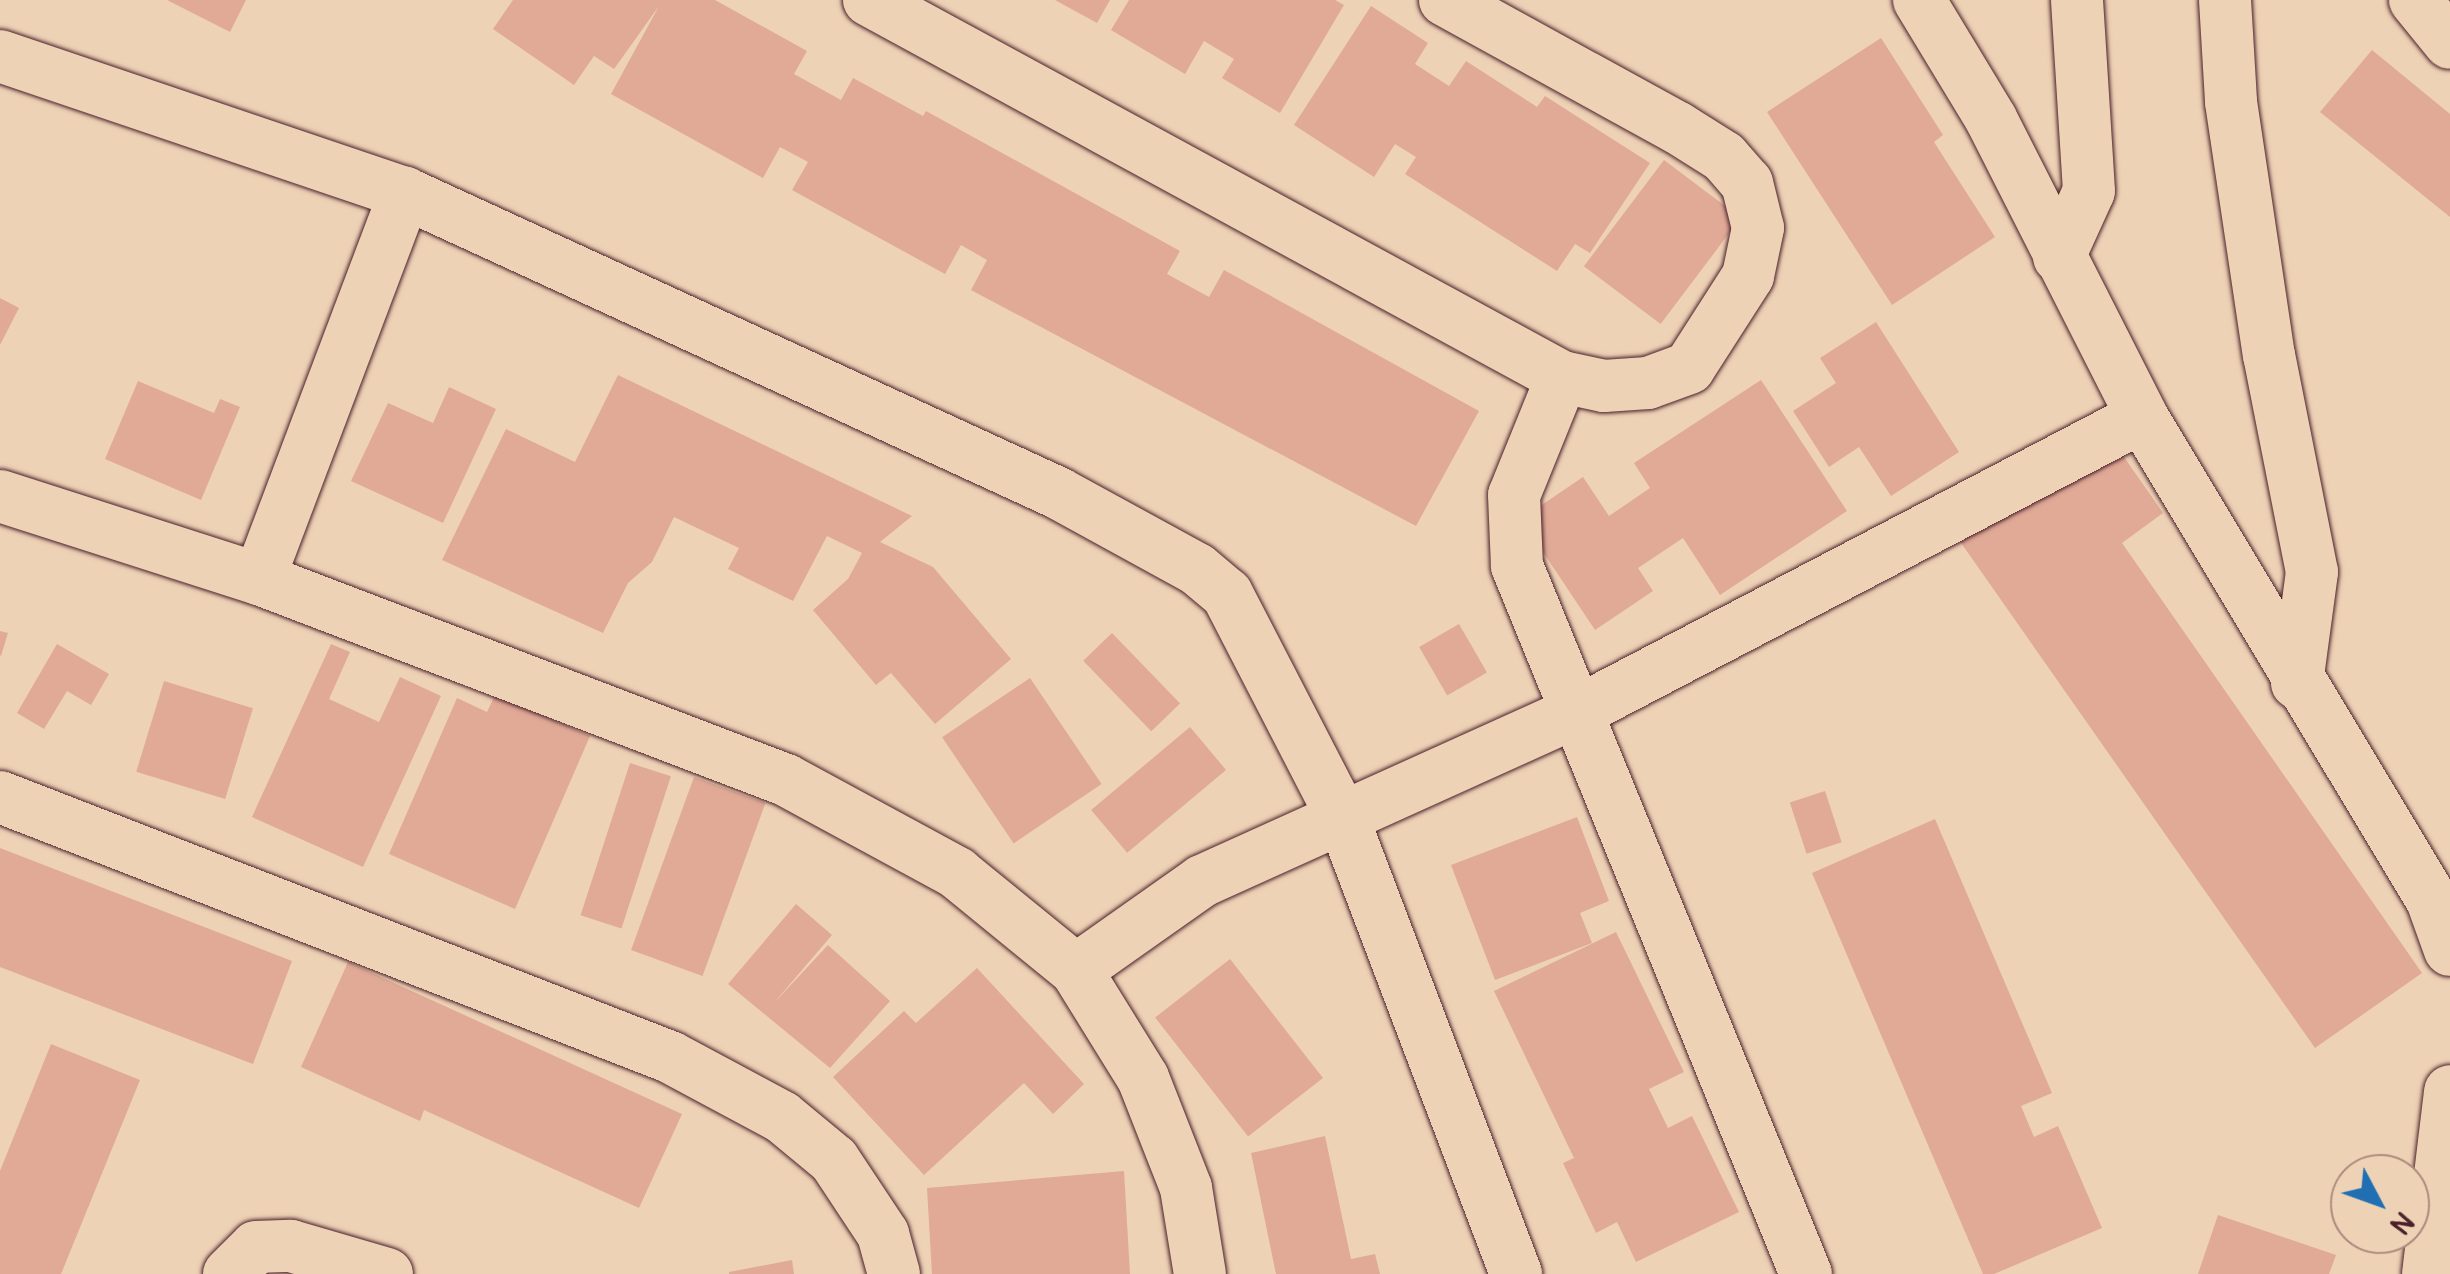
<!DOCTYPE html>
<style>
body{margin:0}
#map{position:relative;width:2450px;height:1274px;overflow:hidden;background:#eed2b5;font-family:Pangolin,sans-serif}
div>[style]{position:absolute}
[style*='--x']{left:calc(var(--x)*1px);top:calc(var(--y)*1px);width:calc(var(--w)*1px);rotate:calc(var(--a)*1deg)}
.building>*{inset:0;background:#e0aa96;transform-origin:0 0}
.roads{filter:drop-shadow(0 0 2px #4a1f2b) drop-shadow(0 0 2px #4a1f2b)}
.street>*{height:52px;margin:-26px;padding:0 26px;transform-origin:26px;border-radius:26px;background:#eed2b5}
span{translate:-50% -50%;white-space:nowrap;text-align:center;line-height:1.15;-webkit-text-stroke:8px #eed2b5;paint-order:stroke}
.north{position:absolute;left:2330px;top:1154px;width:100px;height:100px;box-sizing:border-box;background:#eed2b5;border:2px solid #ac8a7e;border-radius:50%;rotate:131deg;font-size:28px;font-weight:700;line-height:40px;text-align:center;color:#4a1f2b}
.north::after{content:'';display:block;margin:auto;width:35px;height:45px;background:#1f6fb2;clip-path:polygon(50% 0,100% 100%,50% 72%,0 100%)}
</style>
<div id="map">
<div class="building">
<div style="clip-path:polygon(167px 0,246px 0,230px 32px)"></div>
<div style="clip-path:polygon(513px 0,715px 0,807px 51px,794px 74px,841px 100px,853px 78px,923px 116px,926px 111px,1180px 251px,1167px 274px,1209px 297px,1224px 270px,1479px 411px,1416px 526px,971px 290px,987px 260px,961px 245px,945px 274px,792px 190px,808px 162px,780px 147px,763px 178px,611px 94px,659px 6px,614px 69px,594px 56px,574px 85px,493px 29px)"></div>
<div style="clip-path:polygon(1055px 0,1110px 0,1097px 23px)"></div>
<div style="clip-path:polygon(1129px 0,1335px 0,1344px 5px,1280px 113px,1222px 78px,1234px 59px,1204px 41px,1185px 74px,1111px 30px)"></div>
<div style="clip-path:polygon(1371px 6px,1428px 43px,1415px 64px,1449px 86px,1466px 61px,1537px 107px,1545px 96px,1650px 163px,1590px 253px,1575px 244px,1557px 271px,1405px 174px,1416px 157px,1395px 144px,1374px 177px,1294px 125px)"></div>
<div style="clip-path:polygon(1881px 38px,1943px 135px,1934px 142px,1995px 237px,1892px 305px,1767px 112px)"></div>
<div style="clip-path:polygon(2372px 50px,2450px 114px,2450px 217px,2320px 112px)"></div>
<div style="left:1664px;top:160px;width:96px;height:133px;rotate:37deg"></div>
<div style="clip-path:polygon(0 298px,19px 308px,0 345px)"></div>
<div style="clip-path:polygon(1876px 322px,1959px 452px,1891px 496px,1859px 447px,1829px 467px,1793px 411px,1836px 383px,1820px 358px)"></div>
<div style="clip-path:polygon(618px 375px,912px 516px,880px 542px,933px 567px,1011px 659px,935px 724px,891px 673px,876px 685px,813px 610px,848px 579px,862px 553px,827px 536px,793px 601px,728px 569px,739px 548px,674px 517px,652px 562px,628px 583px,603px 633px,442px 560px,506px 429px,575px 462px)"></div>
<div style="clip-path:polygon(1761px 380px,1847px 511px,1720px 595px,1683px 538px,1638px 568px,1653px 591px,1595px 630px,1521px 519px,1583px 477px,1609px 516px,1650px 488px,1634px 463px)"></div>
<div style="clip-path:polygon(138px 381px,214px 413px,220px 399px,240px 407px,201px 500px,105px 459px)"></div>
<div style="clip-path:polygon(449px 387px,496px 409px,443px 523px,351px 481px,388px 403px,433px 423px)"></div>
<div style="clip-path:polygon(2115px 444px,2163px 513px,2122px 543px,2422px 973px,2315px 1048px,1952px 530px)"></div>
<div style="left:1459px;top:624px;width:56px;height:46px;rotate:60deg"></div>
<div style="clip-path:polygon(0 631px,8px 633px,1px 656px,0 655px)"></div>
<div style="left:1112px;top:633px;width:98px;height:40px;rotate:46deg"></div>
<div style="clip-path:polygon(57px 644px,109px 674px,91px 705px,67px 691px,44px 729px,17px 713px)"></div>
<div style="clip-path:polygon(331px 644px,350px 652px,329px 699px,379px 722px,400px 677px,441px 696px,363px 867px,252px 817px)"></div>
<div style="left:1030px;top:678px;width:128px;height:106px;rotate:56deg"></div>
<div style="left:164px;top:681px;width:93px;height:95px;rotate:17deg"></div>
<div style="clip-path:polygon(495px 695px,590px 736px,515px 909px,389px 854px,457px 698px,487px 712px)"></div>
<div style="left:1190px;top:727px;width:56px;height:129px;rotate:50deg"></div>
<div style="left:630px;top:763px;width:43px;height:160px;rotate:18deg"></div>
<div style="left:694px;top:777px;width:76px;height:184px;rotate:20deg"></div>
<div style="left:1825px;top:791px;width:54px;height:37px;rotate:72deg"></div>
<div style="clip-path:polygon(1577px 817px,1609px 901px,1580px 913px,1592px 943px,1495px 980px,1451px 865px)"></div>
<div style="clip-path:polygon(1935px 819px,2052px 1093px,2021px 1106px,2034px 1137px,2058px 1126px,2102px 1228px,1994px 1274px,1983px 1274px,1812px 873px)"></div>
<div style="clip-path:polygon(0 848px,292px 961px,253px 1064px,0 967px)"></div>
<div style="clip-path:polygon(796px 904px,832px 935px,773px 1004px,828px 945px,890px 1001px,830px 1068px,728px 984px)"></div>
<div style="clip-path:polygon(1616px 932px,1684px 1072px,1649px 1089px,1668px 1128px,1692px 1116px,1739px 1212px,1636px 1262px,1617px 1222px,1596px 1233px,1563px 1163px,1574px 1158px,1494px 991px)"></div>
<div style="left:1230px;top:959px;width:151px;height:95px;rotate:52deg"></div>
<div style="clip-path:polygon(348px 962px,682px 1114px,639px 1208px,424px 1110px,420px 1121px,301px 1067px)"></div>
<div style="clip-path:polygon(977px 968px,1084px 1084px,1053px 1114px,1024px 1083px,924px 1175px,833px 1077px,904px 1011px,916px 1023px)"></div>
<div style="clip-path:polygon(51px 1044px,140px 1080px,61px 1274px,0 1274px,0 1171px)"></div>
<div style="clip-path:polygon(1325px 1136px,1351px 1259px,1375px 1254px,1380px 1274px,1276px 1274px,1251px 1153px)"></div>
<div style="clip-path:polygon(1124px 1171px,1130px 1274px,932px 1274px,927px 1188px)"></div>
<div style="clip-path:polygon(2218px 1215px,2336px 1255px,2329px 1274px,2198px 1274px)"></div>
<div style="clip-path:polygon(792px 1260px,794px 1274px,729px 1274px,729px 1272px)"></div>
</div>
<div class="roads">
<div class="street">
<div style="--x:869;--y:0;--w:789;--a:28.55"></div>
<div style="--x:1562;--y:377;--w:127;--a:112.1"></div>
<div style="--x:1514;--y:495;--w:71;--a:87.6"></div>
<div style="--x:1517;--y:566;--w:765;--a:67.8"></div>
<div style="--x:1445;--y:0;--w:266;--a:28.8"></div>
<div style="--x:1678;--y:128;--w:54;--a:32.2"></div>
<div style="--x:1724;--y:157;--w:35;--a:49"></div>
<div style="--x:1747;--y:183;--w:46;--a:76.3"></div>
<div style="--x:1758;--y:228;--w:49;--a:101.8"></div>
<div style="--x:1748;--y:276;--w:109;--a:122.7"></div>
<div style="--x:1689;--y:368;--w:44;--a:159.9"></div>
<div style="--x:1648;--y:383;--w:44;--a:176.1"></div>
<div style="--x:1604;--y:386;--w:43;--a:-167.9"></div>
<div style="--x:1919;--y:0;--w:139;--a:58.8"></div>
<div style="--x:1991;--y:119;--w:334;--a:63.1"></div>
<div style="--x:2142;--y:417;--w:563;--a:59.02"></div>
<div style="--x:2432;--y:900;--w:53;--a:70.2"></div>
<div style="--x:2225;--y:0;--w:102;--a:86.6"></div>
<div style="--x:2231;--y:102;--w:256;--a:81.5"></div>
<div style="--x:2269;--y:355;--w:221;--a:78.8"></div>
<div style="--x:2312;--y:572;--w:112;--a:97.7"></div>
<div style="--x:2415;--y:0;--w:55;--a:50.9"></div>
<div style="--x:0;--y:56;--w:428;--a:18.7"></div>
<div style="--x:405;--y:193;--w:719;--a:24.67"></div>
<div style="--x:1058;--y:493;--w:158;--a:28.7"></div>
<div style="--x:1197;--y:569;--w:39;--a:40"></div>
<div style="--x:1227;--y:594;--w:255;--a:62.7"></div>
<div style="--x:1344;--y:821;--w:485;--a:69.2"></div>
<div style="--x:2059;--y:257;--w:72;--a:-65.6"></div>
<div style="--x:2089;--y:191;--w:191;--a:-93.6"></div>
<div style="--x:0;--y:496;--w:272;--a:17.8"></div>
<div style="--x:259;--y:579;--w:564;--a:20.88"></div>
<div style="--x:786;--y:780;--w:195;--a:28.5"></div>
<div style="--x:957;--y:873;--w:154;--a:39.2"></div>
<div style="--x:1076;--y:970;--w:127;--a:58.2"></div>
<div style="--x:1143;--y:1078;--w:118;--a:68.6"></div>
<div style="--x:1186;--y:1188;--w:87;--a:80.8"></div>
<div style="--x:259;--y:579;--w:413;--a:-69.3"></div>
<div style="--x:0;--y:797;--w:719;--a:21.21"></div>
<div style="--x:670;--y:1057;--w:127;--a:28.2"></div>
<div style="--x:782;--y:1117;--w:67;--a:39.6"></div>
<div style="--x:834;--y:1160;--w:89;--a:56.5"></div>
<div style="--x:883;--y:1234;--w:41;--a:74.6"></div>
<div style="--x:1076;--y:970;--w:154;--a:-35.2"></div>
<div style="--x:1202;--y:881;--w:411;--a:-24.3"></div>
<div style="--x:1577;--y:712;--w:637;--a:-27.57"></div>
<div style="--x:229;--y:1274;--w:38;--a:-45"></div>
<div style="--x:256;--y:1247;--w:35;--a:-2"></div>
<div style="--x:291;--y:1246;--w:100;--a:16.3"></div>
<div style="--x:2428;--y:1274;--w:184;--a:-83.1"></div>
</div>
</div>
<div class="north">N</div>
</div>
